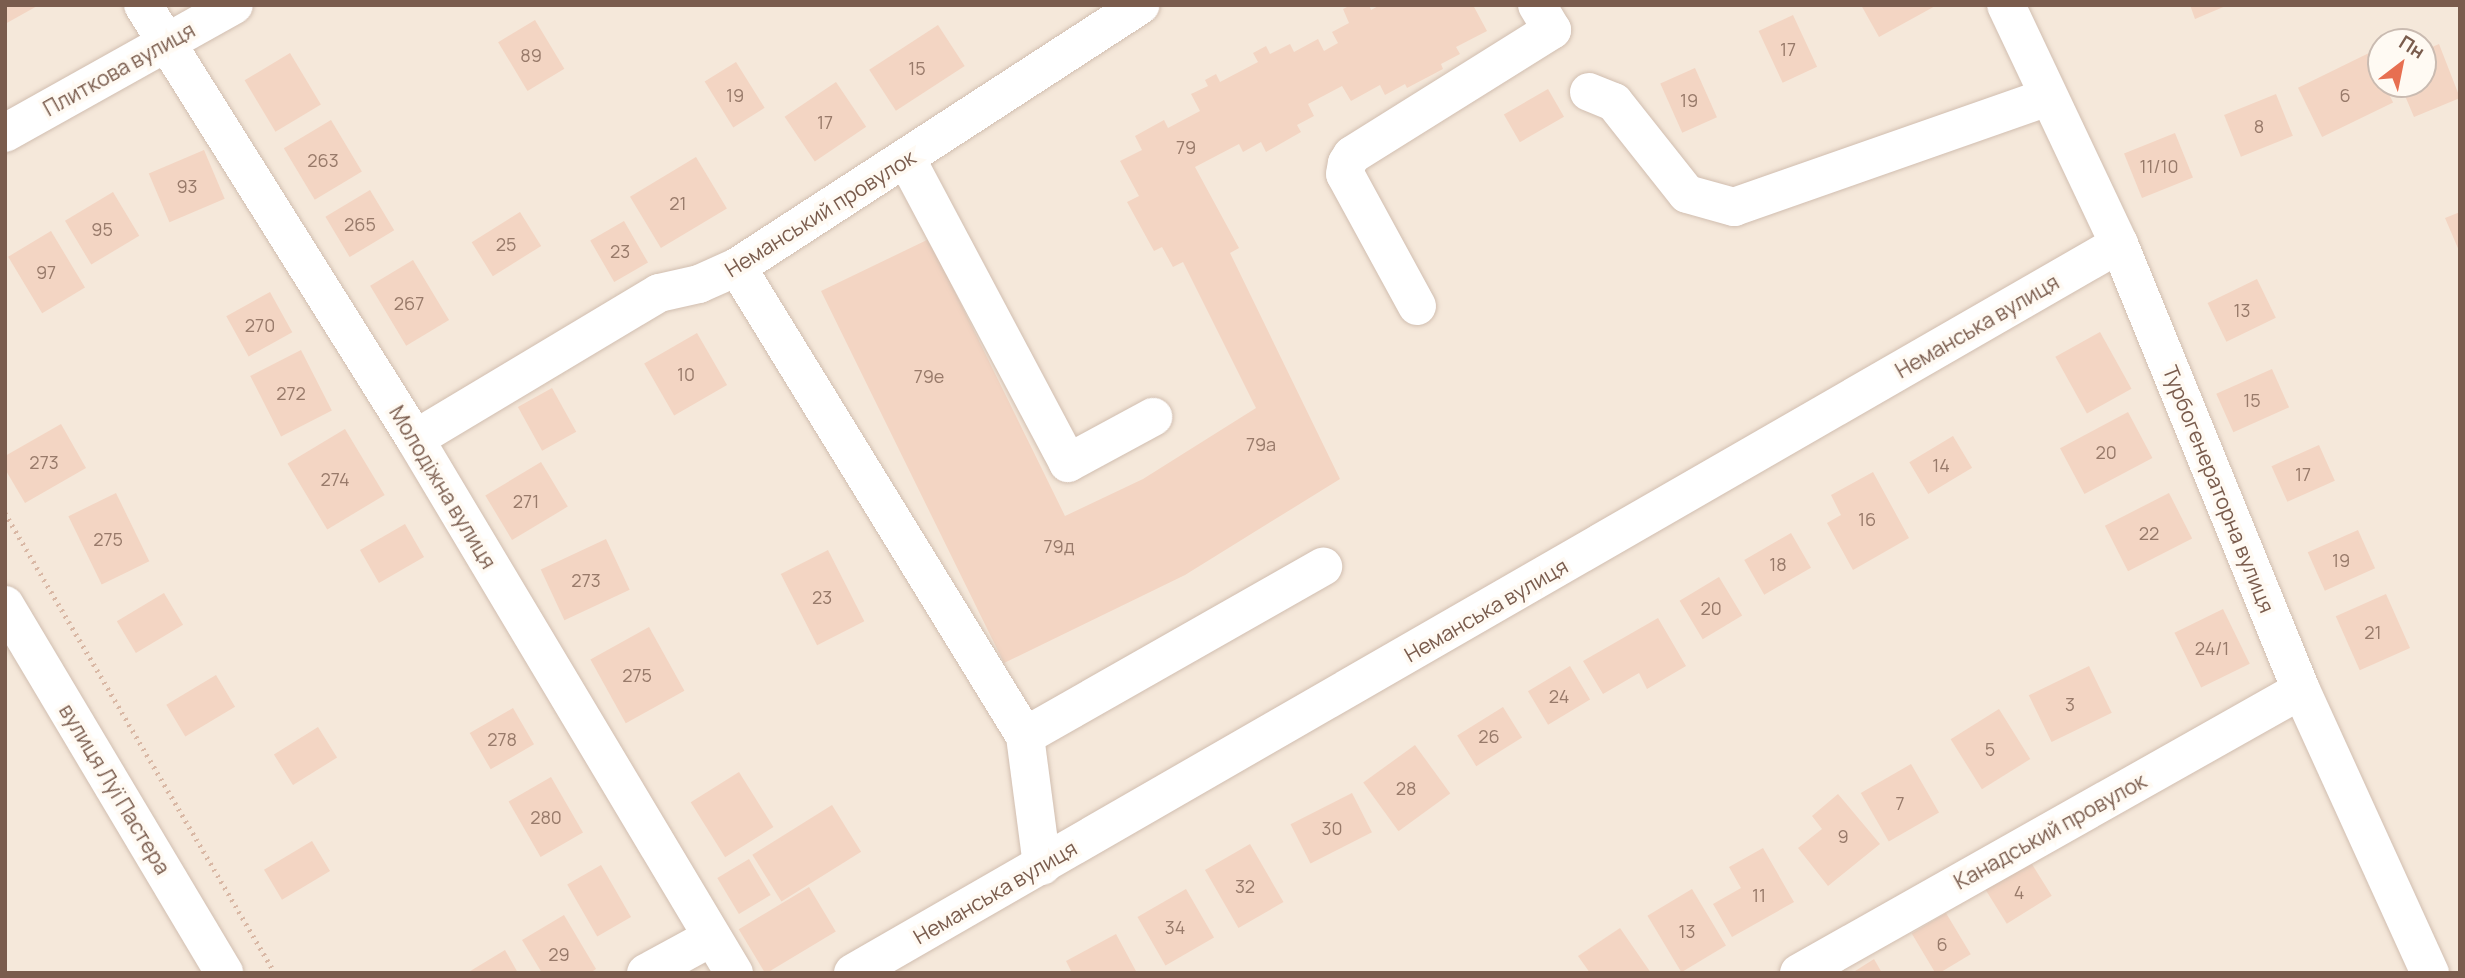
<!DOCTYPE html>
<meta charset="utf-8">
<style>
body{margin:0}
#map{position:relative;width:2465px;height:978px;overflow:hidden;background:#fdf6ec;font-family:Manrope,sans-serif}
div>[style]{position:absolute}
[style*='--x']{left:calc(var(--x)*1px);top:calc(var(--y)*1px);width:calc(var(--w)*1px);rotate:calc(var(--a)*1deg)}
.residential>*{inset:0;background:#f5e8da}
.building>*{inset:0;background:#f3d5c3;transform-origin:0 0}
.path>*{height:4.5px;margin-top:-2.25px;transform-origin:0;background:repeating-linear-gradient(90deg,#d9b8a5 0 2px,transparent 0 7px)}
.roads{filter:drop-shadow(0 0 2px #d1beb0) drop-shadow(0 0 2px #d1beb0)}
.minor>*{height:38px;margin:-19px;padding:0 19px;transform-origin:19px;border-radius:19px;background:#fff}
span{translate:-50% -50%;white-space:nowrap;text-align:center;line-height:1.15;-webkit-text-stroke:7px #fffaf3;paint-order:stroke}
.number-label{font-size:18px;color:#987a6a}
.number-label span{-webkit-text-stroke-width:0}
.street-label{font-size:21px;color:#7a5c4d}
.frame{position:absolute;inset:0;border:7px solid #7a5c4d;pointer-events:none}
.north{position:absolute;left:2367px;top:28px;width:70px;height:70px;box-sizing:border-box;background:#fffaf3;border:2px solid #cabbb1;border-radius:50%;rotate:32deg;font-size:19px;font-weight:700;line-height:28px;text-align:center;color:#7a5c4d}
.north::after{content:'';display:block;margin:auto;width:24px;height:32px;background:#e76f51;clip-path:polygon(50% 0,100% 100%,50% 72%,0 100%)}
</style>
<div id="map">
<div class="residential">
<div style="clip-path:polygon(evenodd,5px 5px,2460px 5px,2460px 973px,5px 973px,5px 5px,2381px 42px,2423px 42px,2423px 84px,2381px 84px,2381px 42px)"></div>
</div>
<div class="building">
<div style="clip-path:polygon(5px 5px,39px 5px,5px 24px)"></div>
<div style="clip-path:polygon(1351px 5px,1369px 5px,1371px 10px,1380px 5px,1473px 5px,1487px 31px,1456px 47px,1460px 54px,1441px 64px,1443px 69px,1407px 88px,1405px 84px,1385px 95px,1380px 85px,1351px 101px,1342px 86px,1308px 104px,1314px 116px,1297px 125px,1301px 132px,1266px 152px,1261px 142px,1243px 152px,1239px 144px,1195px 167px,1239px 248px,1230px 253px,1340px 479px,1185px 575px,1004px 663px,821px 291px,929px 239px,1065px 516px,1143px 479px,1256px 408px,1183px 262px,1173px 267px,1162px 247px,1154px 251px,1127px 202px,1139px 196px,1120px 161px,1142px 150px,1135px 136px,1164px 120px,1168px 128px,1200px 111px,1191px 94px,1208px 86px,1205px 80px,1216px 74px,1220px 82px,1258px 62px,1253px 53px,1266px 46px,1270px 54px,1290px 44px,1294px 52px,1318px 39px,1324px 51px,1338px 43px,1332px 32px,1349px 23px,1343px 9px)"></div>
<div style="clip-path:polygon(1861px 5px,1937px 5px,1879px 37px)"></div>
<div style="clip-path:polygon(2190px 5px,2228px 5px,2195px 19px)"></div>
<div style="left:1793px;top:15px;width:57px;height:38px;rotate:65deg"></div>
<div style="left:535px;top:20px;width:57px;height:43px;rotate:59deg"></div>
<div style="left:938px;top:25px;width:49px;height:82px;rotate:57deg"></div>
<div style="clip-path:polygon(2439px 44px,2460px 98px,2414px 117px,2400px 84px,2423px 84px,2423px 51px)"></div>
<div style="left:290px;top:53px;width:60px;height:53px;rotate:59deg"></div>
<div style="left:2369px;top:53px;width:55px;height:79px;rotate:64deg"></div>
<div style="left:736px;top:62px;width:54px;height:37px;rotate:58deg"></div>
<div style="left:1695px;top:68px;width:54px;height:38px;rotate:66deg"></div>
<div style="left:836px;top:82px;width:54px;height:62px;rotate:56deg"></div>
<div style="left:1548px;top:89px;width:32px;height:51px;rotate:60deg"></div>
<div style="left:2276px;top:94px;width:45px;height:56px;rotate:68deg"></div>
<div style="left:331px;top:120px;width:60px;height:55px;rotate:59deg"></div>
<div style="left:2175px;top:133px;width:48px;height:55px;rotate:68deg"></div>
<div style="left:204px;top:150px;width:53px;height:60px;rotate:67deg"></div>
<div style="left:696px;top:157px;width:60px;height:77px;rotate:59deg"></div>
<div style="left:370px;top:190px;width:47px;height:52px;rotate:59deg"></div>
<div style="left:113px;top:192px;width:51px;height:56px;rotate:59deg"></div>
<div style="left:520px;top:212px;width:40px;height:57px;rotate:58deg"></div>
<div style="clip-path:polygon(2460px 212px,2460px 253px,2445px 218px)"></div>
<div style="left:624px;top:221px;width:48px;height:39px;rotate:60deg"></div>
<div style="left:51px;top:231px;width:66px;height:50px;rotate:59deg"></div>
<div style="left:413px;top:260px;width:70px;height:50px;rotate:59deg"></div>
<div style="left:2257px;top:279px;width:43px;height:55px;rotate:64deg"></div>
<div style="left:270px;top:292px;width:46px;height:50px;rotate:61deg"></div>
<div style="left:2100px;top:332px;width:65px;height:51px;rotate:61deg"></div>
<div style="left:697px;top:333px;width:60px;height:61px;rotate:60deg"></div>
<div style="left:301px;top:350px;width:68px;height:57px;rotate:63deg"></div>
<div style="left:2272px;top:369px;width:42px;height:61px;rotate:66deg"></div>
<div style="left:552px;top:388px;width:50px;height:39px;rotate:61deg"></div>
<div style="left:2128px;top:412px;width:52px;height:77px;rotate:62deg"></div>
<div style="clip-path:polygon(61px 424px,86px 468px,25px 503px,5px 469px,5px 456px)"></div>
<div style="left:345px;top:429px;width:77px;height:67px;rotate:59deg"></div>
<div style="left:1953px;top:436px;width:37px;height:51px;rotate:59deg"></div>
<div style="left:2319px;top:445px;width:39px;height:52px;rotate:66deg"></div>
<div style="left:541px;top:462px;width:52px;height:65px;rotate:59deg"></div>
<div style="clip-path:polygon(1873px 472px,1909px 538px,1853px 570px,1827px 523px,1841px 515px,1831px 495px)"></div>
<div style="left:116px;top:493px;width:76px;height:53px;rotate:64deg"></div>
<div style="left:2169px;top:493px;width:51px;height:72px;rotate:63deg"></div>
<div style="left:405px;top:524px;width:38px;height:52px;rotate:60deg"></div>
<div style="left:2358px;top:530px;width:42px;height:55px;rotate:66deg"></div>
<div style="left:1791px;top:533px;width:40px;height:54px;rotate:60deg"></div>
<div style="left:606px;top:539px;width:56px;height:72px;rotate:65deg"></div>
<div style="left:828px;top:550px;width:80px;height:53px;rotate:63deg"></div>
<div style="left:1719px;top:577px;width:45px;height:46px;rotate:59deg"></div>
<div style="left:164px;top:593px;width:37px;height:55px;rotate:59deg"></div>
<div style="left:2386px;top:594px;width:59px;height:55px;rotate:66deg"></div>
<div style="left:2223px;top:609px;width:61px;height:54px;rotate:64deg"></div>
<div style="clip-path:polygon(1658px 618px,1686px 666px,1647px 689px,1639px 673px,1603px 694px,1583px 661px)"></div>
<div style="left:649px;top:627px;width:73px;height:67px;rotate:61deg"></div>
<div style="left:1570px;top:666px;width:39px;height:49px;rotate:59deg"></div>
<div style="left:2089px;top:666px;width:52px;height:67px;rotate:64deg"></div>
<div style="left:216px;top:675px;width:37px;height:58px;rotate:59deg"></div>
<div style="left:1503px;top:707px;width:36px;height:54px;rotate:58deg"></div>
<div style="left:513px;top:708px;width:42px;height:50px;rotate:60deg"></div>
<div style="left:1999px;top:709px;width:59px;height:57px;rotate:58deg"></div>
<div style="left:318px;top:727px;width:36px;height:52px;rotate:58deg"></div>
<div style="left:1415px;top:745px;width:60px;height:64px;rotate:54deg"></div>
<div style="left:1911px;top:764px;width:56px;height:58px;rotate:60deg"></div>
<div style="left:739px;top:772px;width:65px;height:57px;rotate:58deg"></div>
<div style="left:551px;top:777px;width:64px;height:49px;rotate:60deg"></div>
<div style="left:1352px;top:793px;width:44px;height:69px;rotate:63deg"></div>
<div style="clip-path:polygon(1838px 794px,1880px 844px,1828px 886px,1798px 848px,1822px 829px,1812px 816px)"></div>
<div style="left:832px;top:805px;width:55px;height:94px;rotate:58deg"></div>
<div style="left:312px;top:841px;width:35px;height:56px;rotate:59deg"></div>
<div style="left:1250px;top:844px;width:67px;height:52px;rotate:60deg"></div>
<div style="clip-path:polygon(1763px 848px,1794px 902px,1732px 937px,1713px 904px,1741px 888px,1729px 867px)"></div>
<div style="left:749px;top:859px;width:42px;height:37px;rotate:59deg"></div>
<div style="left:2030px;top:861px;width:41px;height:53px;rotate:58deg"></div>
<div style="left:601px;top:865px;width:60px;height:39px;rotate:60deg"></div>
<div style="left:809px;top:887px;width:52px;height:82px;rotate:59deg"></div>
<div style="left:1186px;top:889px;width:56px;height:56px;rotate:60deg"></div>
<div style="left:1692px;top:889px;width:66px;height:52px;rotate:59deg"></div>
<div style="left:1946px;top:913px;width:48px;height:40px;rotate:59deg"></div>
<div style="clip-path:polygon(564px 915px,596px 969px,590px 973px,542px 973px,522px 940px)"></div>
<div style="clip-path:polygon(1620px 928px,1651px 973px,1590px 973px,1578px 956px)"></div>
<div style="clip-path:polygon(1116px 934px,1137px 973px,1072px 973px,1066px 961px)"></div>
<div style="clip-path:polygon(505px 950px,518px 973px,467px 973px)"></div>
<div style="clip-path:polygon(1874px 959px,1882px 973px,1852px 973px)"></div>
</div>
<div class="path">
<div style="--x:5;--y:513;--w:533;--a:59.59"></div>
</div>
<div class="roads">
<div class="minor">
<div style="--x:143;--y:5;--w:512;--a:57.92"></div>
<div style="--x:415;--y:439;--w:622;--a:59.15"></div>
<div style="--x:2006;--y:5;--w:264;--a:64.7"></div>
<div style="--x:2119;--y:244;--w:482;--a:67.8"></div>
<div style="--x:2301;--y:690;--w:311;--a:65.5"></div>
<div style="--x:1589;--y:92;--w:27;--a:22"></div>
<div style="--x:1614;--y:102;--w:117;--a:51.6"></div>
<div style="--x:1687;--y:194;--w:49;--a:15.5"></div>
<div style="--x:1734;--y:207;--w:330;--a:-19.3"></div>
<div style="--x:5;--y:133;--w:262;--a:-29.2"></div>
<div style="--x:907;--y:160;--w:343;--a:62"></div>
<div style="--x:1068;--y:463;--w:97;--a:-28.4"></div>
<div style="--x:737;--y:267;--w:550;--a:58.45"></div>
<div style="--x:1025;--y:736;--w:131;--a:82.5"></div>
<div style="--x:1417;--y:306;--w:150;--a:-118.6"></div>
<div style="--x:1345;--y:174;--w:11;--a:-80"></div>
<div style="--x:1347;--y:163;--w:9;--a:-58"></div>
<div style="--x:1352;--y:155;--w:236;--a:-32"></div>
<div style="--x:1552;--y:30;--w:29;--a:-121"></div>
<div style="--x:415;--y:439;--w:284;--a:-30.9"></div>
<div style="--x:659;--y:293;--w:41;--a:-12.7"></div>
<div style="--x:699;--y:284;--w:42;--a:-24.1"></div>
<div style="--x:737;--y:267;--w:481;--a:-33"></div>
<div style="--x:5;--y:605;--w:428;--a:59.2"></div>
<div style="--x:1025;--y:736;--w:343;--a:-29.6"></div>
<div style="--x:646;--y:973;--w:75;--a:-28.6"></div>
<div style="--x:853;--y:973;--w:1461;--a:-29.93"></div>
<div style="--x:1799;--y:973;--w:576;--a:-29.41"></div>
</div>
</div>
<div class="number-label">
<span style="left:1788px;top:49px">17</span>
<span style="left:531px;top:55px">89</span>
<span style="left:917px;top:68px">15</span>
<span style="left:735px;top:95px">19</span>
<span style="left:2345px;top:95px">6</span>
<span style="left:1689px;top:100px">19</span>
<span style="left:825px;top:122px">17</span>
<span style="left:2259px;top:126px">8</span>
<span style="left:1186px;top:147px">79</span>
<span style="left:323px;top:160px">263</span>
<span style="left:2159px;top:166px">11/10</span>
<span style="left:187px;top:186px">93</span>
<span style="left:678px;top:203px">21</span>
<span style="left:360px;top:224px">265</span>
<span style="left:102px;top:229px">95</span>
<span style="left:506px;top:244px">25</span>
<span style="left:620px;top:251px">23</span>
<span style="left:46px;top:272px">97</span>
<span style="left:409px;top:303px">267</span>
<span style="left:2242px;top:310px">13</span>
<span style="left:260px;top:325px">270</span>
<span style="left:686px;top:374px">10</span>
<span style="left:929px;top:376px">79е</span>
<span style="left:291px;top:393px">272</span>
<span style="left:2252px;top:400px">15</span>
<span style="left:1261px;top:444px">79а</span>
<span style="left:2106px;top:452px">20</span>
<span style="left:44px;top:462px">273</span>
<span style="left:1941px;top:465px">14</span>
<span style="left:2303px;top:474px">17</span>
<span style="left:335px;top:479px">274</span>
<span style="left:526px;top:501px">271</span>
<span style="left:1867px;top:519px">16</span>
<span style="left:2149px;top:533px">22</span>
<span style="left:108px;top:539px">275</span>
<span style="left:1059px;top:546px">79д</span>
<span style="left:2341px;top:560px">19</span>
<span style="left:1778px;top:564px">18</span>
<span style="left:586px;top:580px">273</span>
<span style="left:822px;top:597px">23</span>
<span style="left:1711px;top:608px">20</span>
<span style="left:2373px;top:632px">21</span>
<span style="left:2212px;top:648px">24/1</span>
<span style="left:637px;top:675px">275</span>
<span style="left:1559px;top:696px">24</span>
<span style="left:2070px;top:704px">3</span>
<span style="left:1489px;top:736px">26</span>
<span style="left:502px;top:739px">278</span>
<span style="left:1990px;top:749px">5</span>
<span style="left:1406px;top:788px">28</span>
<span style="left:1900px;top:803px">7</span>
<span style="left:546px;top:817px">280</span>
<span style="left:1332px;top:828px">30</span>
<span style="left:1843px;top:836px">9</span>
<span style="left:1245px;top:886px">32</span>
<span style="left:2019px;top:892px">4</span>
<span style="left:1759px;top:895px">11</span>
<span style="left:1175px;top:927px">34</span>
<span style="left:1687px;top:931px">13</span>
<span style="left:1942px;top:944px">6</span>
<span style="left:559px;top:954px">29</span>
</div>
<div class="street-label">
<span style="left:119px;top:69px;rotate:-29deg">Плиткова вулиця</span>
<span style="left:820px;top:213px;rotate:-32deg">Неманський провулок</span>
<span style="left:1977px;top:326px;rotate:-30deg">Неманська вулиця</span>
<span style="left:443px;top:487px;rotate:59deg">Молодіжна вулиця</span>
<span style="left:2219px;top:489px;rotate:68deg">Турбогенераторна вулиця</span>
<span style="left:1486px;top:610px;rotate:-30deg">Неманська вулиця</span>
<span style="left:115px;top:789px;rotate:59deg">вулиця Луї Пастера</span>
<span style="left:2050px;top:831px;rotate:-29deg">Канадський провулок</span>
<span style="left:995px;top:892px;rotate:-30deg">Неманська вулиця</span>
</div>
<div class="frame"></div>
<div class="north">Пн</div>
</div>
